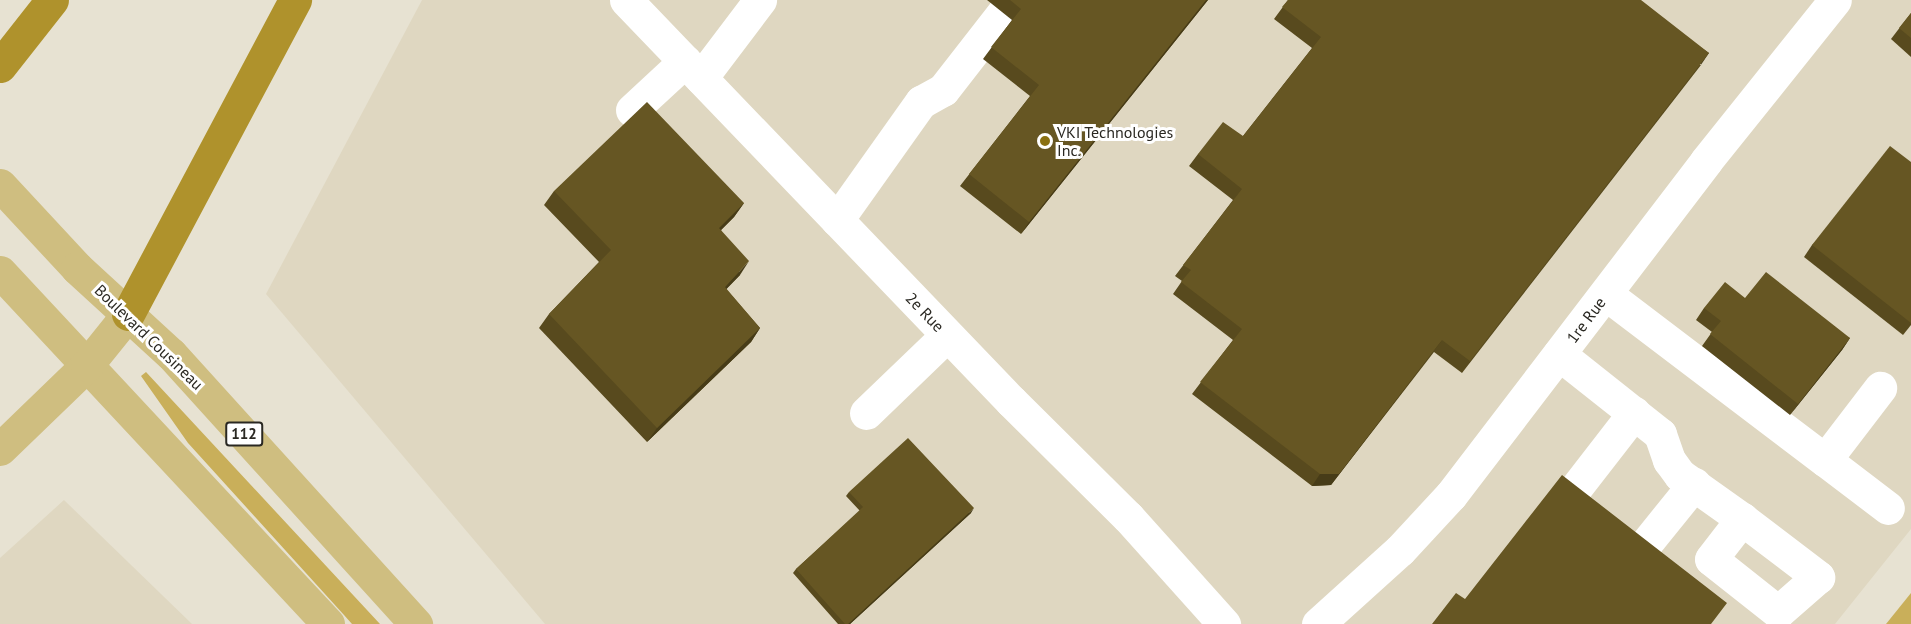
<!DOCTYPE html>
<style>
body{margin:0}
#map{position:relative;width:1911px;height:624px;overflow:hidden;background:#e7e2d2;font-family:"PT Sans",sans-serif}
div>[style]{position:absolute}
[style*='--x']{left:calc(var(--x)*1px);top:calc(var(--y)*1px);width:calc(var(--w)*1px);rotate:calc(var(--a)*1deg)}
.built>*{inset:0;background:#dfd7c1}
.green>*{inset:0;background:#c9af5a}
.minor>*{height:33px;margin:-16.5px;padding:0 16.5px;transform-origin:16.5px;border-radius:16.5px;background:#fff}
.major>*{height:33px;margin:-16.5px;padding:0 16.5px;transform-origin:16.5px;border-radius:16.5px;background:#cfbe80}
.highway>*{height:33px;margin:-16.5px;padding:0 16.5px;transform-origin:16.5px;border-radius:16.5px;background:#af922c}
.wall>*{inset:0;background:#584a1e}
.shaded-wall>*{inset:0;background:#473c18;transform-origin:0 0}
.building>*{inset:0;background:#665623}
.dots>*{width:16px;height:16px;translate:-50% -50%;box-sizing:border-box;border:3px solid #fff;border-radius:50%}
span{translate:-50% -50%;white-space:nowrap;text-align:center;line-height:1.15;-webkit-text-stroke:6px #fff;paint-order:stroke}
.shield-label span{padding:2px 4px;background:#fff;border:2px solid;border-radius:4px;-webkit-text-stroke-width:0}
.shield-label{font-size:15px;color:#2a2822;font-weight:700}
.poi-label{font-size:16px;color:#2a2822}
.left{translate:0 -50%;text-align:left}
.street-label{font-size:16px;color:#2a2822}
</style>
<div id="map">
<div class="built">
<div style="clip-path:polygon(422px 0,1911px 0,1911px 529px,1835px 624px,545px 624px,266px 294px)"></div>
<div style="clip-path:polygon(64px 500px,192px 624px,0 624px,0 558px)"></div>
</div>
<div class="green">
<div style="clip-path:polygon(146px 372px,380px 624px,352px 624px,344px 615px,188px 443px,141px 376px)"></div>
<div style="clip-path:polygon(1911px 593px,1911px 624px,1886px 624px)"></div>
</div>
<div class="minor">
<div style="--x:626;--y:0;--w:556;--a:46.17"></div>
<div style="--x:1011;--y:401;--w:165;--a:44.8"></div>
<div style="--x:1128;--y:517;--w:144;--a:48.1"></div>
<div style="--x:701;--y:78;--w:98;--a:-52.9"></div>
<div style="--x:632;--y:110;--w:72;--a:-42.8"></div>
<div style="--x:837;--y:220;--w:145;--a:-54.6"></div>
<div style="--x:921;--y:102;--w:25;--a:-29"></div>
<div style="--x:943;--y:90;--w:98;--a:-52.1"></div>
<div style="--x:1606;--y:294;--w:275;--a:37.2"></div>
<div style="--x:1825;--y:460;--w:91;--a:-52.6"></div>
<div style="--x:1559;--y:354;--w:129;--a:38.4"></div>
<div style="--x:1660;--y:434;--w:28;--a:71"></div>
<div style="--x:1669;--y:460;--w:19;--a:54"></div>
<div style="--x:1680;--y:475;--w:76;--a:35.4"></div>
<div style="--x:1742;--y:519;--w:96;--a:37.3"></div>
<div style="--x:1818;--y:577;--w:53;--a:138.8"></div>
<div style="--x:1778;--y:612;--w:85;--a:-141.7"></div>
<div style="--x:1711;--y:559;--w:51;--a:-52.2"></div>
<div style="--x:866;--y:413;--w:112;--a:-43.9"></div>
<div style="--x:1825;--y:460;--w:79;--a:37.3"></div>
<div style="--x:1568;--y:498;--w:108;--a:-52.2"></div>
<div style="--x:1644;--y:546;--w:80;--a:-51.1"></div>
<div style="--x:1318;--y:624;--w:110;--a:-42.1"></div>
<div style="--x:1400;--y:550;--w:75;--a:-47.2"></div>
<div style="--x:1451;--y:495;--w:420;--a:-52.6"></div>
<div style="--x:1706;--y:161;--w:206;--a:-51.3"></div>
</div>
<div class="major">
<div style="--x:0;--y:185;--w:113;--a:47.1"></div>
<div style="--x:77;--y:268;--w:127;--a:42.5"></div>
<div style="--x:171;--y:354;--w:365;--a:47.8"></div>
<div style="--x:0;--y:272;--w:481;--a:47"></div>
<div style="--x:0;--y:449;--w:121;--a:-44"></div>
<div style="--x:87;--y:365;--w:65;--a:-51.2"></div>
</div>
<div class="highway">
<div style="--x:0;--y:66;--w:84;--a:-51.8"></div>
<div style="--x:128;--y:314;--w:356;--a:-62"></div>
</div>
<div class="wall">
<div style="clip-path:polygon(987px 0,1208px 0,1021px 234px,960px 186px,1030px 96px,983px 59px,1012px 20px)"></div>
<div style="clip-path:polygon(1288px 0,1701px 65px,1462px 373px,1434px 352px,1331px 485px,1312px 486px,1192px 394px,1233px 340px,1173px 294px,1182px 281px,1175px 276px,1233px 200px,1189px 166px,1198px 154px,1243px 136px,1312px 48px,1274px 19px)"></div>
<div style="clip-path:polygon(1911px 13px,1911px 57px,1891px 39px)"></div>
<div style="clip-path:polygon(1911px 162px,1911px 325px,1903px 335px,1804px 257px,1812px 245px)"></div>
<div style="clip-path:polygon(554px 191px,744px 203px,734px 217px,721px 230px,740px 275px,726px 289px,760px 328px,751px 342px,647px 442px,539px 328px,549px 314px,599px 262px,544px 205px)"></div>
<div style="clip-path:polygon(1745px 298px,1850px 338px,1842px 350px,1790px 415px,1702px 346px,1712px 332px,1696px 320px,1704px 308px)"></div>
<div style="clip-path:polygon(849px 492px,971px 513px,850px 624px,838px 624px,793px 573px,796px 569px,860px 511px,846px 496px)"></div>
</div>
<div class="shaded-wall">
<div style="clip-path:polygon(1206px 0,1208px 0,1021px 234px,1029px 222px)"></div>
<div style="left:1709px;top:53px;width:14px;height:390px;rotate:124deg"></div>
<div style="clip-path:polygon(744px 203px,734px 217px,709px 242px,719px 228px)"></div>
<div style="clip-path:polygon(749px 261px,740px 275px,715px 301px,725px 287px)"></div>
<div style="clip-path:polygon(760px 328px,751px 342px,647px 442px,657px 428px)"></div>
<div style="clip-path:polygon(1850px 338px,1842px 350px,1790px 415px,1798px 404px)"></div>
<div style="clip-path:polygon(1442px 340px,1331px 485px,1312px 486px,1320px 474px)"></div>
<div style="clip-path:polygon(974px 508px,971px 513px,850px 624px,848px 624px)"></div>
</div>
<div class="building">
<div style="clip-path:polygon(1010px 0,1206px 0,1029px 222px,969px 174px,1039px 85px,991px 47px,1021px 9px)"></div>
<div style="clip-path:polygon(1288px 0,1641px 0,1709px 53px,1470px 361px,1442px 340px,1339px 474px,1320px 474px,1200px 382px,1242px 329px,1181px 282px,1191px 270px,1183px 265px,1242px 189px,1198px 154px,1223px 122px,1243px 136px,1321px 37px,1282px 7px)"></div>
<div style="clip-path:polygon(1911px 13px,1911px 38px,1899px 28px)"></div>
<div style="clip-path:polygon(647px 102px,744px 203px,719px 228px,749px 261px,725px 287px,760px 328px,657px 428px,549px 314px,611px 250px,554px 191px)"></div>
<div style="clip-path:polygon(1890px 146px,1911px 162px,1911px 323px,1812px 245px)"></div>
<div style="clip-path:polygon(1766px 272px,1850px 338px,1798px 404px,1710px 334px,1721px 321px,1704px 308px,1725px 282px,1745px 298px)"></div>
<div style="clip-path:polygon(908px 438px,974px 508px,848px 624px,845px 624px,796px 569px,863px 507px,849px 492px)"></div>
<div style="clip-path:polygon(1562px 475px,1727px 603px,1711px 624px,1432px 624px,1456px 593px,1465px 599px)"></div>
</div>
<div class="dots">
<div style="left:1045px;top:141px;background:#8a7012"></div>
</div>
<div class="shield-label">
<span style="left:244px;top:434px">112</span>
</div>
<div class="poi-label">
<span class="left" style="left:1057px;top:141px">VKI Technologies<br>Inc.</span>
</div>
<div class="street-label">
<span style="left:925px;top:312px;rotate:46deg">2e Rue</span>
<span style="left:1586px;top:320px;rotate:-53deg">1re Rue</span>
<span style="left:149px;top:337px;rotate:44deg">Boulevard Cousineau</span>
</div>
</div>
